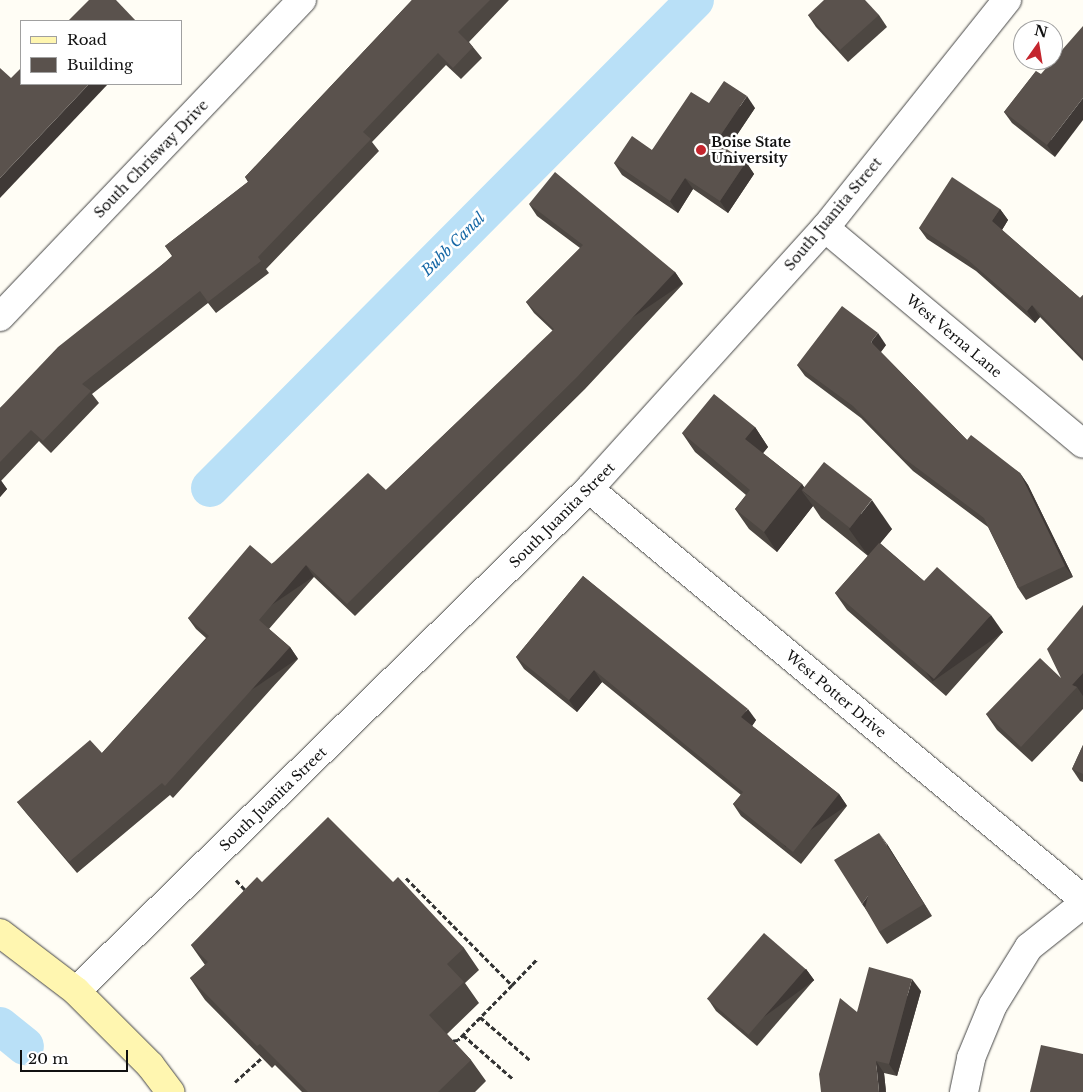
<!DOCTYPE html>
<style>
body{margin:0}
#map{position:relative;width:1083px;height:1092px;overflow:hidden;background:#fffdf5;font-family:"Libre Baskerville",serif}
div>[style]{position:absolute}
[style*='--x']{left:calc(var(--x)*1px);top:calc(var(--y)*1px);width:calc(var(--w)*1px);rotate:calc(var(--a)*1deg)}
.canal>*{height:38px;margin:-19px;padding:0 19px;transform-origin:19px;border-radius:19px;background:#b9e0f7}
.path>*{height:3px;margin-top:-1.5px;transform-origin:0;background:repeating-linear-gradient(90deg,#333 0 5px,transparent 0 7.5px)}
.roads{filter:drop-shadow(0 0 1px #444) drop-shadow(0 0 1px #444)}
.street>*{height:28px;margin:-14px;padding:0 14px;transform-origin:14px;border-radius:14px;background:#fff}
.secondary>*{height:28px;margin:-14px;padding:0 14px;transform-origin:14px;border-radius:14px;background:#fff6b0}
.wall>*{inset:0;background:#4d4742}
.shaded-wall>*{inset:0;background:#3f3936;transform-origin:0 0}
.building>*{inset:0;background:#5a524d;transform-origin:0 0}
.dots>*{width:14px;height:14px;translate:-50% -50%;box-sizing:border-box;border:2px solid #fff;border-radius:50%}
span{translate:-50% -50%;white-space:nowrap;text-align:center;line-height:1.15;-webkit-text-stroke:5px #fff;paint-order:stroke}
.poi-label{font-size:14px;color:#111;font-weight:700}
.left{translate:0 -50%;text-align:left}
.street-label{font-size:14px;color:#111}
.water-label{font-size:15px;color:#1768a6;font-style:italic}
.legend{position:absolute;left:20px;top:20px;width:162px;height:65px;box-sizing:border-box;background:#fff;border:1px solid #a0a0a0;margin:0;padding:6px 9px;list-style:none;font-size:15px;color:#111}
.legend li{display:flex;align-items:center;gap:10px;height:25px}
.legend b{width:25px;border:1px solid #a0a0a0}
.north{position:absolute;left:1013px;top:20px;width:50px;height:50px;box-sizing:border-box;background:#fff;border:1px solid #a0a0a0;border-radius:50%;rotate:13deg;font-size:14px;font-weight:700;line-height:20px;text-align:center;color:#111}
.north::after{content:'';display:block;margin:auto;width:18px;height:22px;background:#c4262e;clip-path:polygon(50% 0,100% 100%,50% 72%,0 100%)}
.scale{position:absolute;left:20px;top:1050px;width:108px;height:22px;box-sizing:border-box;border:2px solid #111;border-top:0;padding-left:6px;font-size:15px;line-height:18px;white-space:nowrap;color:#111;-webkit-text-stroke:4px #fff;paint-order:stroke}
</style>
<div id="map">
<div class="canal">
<div style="--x:210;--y:488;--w:688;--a:-45.18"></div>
<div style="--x:0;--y:1026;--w:32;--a:39"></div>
</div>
<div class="path">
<div style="--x:406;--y:878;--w:151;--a:45.3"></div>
<div style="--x:512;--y:985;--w:77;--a:134.5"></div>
<div style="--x:458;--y:1040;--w:8;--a:173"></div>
<div style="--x:236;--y:880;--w:16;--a:47"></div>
<div style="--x:512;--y:985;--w:36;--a:-46"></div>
<div style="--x:480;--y:1017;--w:66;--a:40.7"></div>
<div style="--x:463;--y:1035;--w:67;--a:41.3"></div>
<div style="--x:235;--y:1082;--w:36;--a:-42"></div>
</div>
<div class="roads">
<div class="street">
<div style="--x:825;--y:228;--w:336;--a:39.9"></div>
<div style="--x:0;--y:317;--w:438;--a:-46.4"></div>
<div style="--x:589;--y:489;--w:642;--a:39.69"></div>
<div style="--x:76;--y:991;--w:718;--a:-44.38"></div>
<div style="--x:589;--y:489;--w:352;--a:-47.9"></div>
<div style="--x:825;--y:228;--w:292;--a:-51.4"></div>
<div style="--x:964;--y:1092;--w:35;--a:-78"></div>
<div style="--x:971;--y:1058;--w:57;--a:-67.5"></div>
<div style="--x:993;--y:1005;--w:68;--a:-58.2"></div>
<div style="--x:1029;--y:947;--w:69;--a:-38.5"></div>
</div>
<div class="secondary">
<div style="--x:0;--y:933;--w:96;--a:37.3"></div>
<div style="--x:76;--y:991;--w:105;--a:45"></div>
<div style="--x:150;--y:1065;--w:34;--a:53"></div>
</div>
</div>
<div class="wall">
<div style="clip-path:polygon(412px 0,509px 0,469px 42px,473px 47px,482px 58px,461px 79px,446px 65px,372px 142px,379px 151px,266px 269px,269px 273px,216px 313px,208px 303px,92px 394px,99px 403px,51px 453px,39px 441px,1px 481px,7px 489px,0 497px,0 408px,172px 256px,165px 246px,248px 182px,245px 177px)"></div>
<div style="clip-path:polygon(808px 15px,879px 15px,887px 27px,848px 62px,816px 27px)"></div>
<div style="clip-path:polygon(1036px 71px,1055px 157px,1012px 123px,1004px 112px)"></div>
<div style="clip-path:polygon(709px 103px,755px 108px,727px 150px,746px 162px,754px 174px,728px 213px,693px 189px,678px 213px,622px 175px,614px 163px,652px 150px)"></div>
<div style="clip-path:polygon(529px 204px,675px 272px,683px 284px,585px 389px,355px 616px,314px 577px,269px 629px,290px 647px,298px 659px,173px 798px,170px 795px,77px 873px,26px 813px,17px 802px,102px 753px,206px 638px,196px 629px,188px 618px,386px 490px,553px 331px,534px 313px,526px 302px,580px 248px,537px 216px)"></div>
<div style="clip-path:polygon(1000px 209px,1008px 220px,1002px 230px,1080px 298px,1083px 295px,1083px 361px,1040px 317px,1035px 323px,976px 271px,927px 239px,919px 228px)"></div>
<div style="clip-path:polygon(886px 345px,881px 352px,967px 440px,1020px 473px,1028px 485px,1073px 577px,1026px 600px,1018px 588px,988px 527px,913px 471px,861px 418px,805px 376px,797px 365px)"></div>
<div style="clip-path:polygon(755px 427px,768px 447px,763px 453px,802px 484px,804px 487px,892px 529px,880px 543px,924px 581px,1003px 632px,946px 696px,847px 610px,835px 593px,868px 556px,821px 518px,813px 506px,777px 552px,749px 529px,735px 509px,746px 495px,695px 452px,682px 433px)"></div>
<div style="clip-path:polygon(583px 576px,756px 720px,752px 726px,839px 794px,847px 806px,801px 864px,741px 816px,733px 804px,741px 795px,602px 682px,577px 712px,524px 669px,516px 657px)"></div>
<div style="clip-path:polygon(1083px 605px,1083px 709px,1032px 762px,997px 730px,986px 714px,1061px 678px)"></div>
<div style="clip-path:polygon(1083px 745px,1083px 782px,1080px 781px,1072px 769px)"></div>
<div style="clip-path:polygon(887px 844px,932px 916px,887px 944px,879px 932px)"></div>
<div style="clip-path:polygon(262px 882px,393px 882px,464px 948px,479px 970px,465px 983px,479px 1003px,447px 1034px,471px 1060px,486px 1081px,475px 1092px,302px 1092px,275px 1065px,272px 1068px,205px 1000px,190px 978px,205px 965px,191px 945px)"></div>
<div style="clip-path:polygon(806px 969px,814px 980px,757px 1046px,716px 1011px,708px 999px)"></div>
<div style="clip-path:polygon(921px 991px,897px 1076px,884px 1073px,886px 1092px,857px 1012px)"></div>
</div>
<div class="shaded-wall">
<div style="clip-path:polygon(89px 84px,108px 84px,0 198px,0 178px)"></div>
<div style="clip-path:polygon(747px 96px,755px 108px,724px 154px,716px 142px)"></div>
<div style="clip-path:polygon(1083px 98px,1083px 120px,1055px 157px,1047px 145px)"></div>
<div style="clip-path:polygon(746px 162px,754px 174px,728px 213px,720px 201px)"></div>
<div style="clip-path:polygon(685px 178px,693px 189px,678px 213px,670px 201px)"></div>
<div style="clip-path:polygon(1000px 209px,1008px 220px,1000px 233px,992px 221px)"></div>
<div style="left:675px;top:272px;width:14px;height:144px;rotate:56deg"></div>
<div style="clip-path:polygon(1032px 305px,1040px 317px,1035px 323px,1027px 311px)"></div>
<div style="clip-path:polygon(878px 333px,886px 345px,879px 354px,871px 342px)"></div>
<div style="clip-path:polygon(755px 427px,768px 447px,759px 458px,745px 439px)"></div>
<div style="clip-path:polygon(1020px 473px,1028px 485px,1073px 577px,1065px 566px)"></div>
<div style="clip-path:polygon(0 479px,7px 489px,0 497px)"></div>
<div style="clip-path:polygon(802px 484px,811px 498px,801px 490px,813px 506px,777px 552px,764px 532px)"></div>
<div style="clip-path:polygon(872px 500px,892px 529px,869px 557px,849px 529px)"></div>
<div style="left:306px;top:565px;width:14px;height:72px;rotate:56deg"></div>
<div style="left:991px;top:615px;width:21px;height:86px;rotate:55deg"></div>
<div style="left:290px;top:647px;width:14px;height:187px;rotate:56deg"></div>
<div style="clip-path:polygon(594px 670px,602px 682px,577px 712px,569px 700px)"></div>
<div style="clip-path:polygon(1083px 673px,1083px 696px,1077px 687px,1072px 685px)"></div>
<div style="clip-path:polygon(748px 709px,756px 720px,750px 729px,741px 717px)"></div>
<div style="left:839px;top:794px;width:14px;height:74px;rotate:56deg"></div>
<div style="clip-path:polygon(879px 833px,887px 844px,932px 916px,924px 904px)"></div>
<div style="clip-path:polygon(868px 896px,870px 915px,862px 904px)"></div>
<div style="left:806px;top:969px;width:14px;height:87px;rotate:54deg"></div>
<div style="clip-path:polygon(912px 979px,921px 991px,897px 1076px,889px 1064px)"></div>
<div style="clip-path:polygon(876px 1061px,884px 1073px,886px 1092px,879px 1092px)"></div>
</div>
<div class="building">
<div style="clip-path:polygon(89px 0,116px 0,136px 21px,68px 21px)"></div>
<div style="clip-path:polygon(412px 0,490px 0,458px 32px,473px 47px,453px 68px,438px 53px,363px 132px,371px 139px,258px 257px,261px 261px,208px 302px,200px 291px,82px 384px,91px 391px,43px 441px,31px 430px,0 462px,0 408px,58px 347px,173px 256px,165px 246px,249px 181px,245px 177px)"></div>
<div style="clip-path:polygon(824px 0,865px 0,879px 15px,840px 50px,808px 15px)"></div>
<div style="clip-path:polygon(1083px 26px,1083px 98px,1047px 145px,1004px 112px,1036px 71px,1041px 74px)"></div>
<div style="clip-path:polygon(0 68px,11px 78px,21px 68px,21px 84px,89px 84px,0 178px)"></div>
<div style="clip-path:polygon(724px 81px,747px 96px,716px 142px,746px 162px,720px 201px,685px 178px,670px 201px,614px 163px,632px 136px,652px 150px,691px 92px,709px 103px)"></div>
<div style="clip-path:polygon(555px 172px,675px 272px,577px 377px,347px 604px,306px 565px,259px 620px,290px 647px,165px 786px,162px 783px,69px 862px,17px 802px,90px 740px,102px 753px,209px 636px,188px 618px,250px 545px,272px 564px,368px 473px,386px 490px,554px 329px,526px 302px,583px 245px,529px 204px)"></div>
<div style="clip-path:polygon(952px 177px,1000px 209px,992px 221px,1080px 298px,1083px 295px,1083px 358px,1032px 305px,1027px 311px,968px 260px,919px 228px)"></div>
<div style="clip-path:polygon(842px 306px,878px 333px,871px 342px,967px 440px,971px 435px,1020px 473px,1065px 566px,1018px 588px,984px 518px,905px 459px,853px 406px,797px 365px)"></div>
<div style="clip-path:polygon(714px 394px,755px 427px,745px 439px,802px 484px,764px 532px,735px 509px,750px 490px,682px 433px)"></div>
<div style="left:824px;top:462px;width:61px;height:36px;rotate:38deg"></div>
<div style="clip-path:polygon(879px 543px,924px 581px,937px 567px,991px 615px,934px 679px,835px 593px)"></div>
<div style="clip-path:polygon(583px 576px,748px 709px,741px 717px,839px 794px,793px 852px,733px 804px,743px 792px,594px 670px,569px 700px,516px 657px)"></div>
<div style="clip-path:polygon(1083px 605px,1083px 673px,1072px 685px,1077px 687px,1021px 747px,986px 714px,1040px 658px,1061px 678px,1047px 649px)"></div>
<div style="clip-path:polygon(1083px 745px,1083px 774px,1072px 769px)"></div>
<div style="clip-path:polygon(328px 817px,393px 882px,398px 877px,464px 948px,447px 964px,464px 982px,429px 1015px,471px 1060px,438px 1092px,308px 1092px,260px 1044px,257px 1046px,190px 978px,208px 962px,191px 945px,257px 877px,262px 882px)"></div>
<div style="clip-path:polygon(879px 833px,924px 904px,879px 932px,865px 908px,868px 896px,862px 904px,834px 860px)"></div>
<div style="left:764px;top:933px;width:55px;height:87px;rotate:41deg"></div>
<div style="clip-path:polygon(869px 967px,912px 979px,889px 1064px,876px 1061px,879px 1092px,821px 1092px,819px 1074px,840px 998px,857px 1012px)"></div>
<div style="clip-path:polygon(1041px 1045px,1083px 1054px,1083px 1092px,1030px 1092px)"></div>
</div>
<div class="dots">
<div style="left:701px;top:150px;background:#c4262e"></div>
</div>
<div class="poi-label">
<span class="left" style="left:711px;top:150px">Boise State<br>University</span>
</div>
<div class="street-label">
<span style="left:151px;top:159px;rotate:-46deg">South Chrisway Drive</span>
<span style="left:833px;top:214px;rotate:-50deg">South Juanita Street</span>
<span style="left:954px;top:336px;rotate:40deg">West Verna Lane</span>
<span style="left:562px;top:515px;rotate:-45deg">South Juanita Street</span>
<span style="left:836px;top:694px;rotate:40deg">West Potter Drive</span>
<span style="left:273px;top:799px;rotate:-44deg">South Juanita Street</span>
</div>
<div class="water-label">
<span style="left:453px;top:244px;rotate:-45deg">Bubb Canal</span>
</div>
<ul class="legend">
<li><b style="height:6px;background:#fff6b0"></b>Road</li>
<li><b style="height:14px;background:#5a524d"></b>Building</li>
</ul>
<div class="north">N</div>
<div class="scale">20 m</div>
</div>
